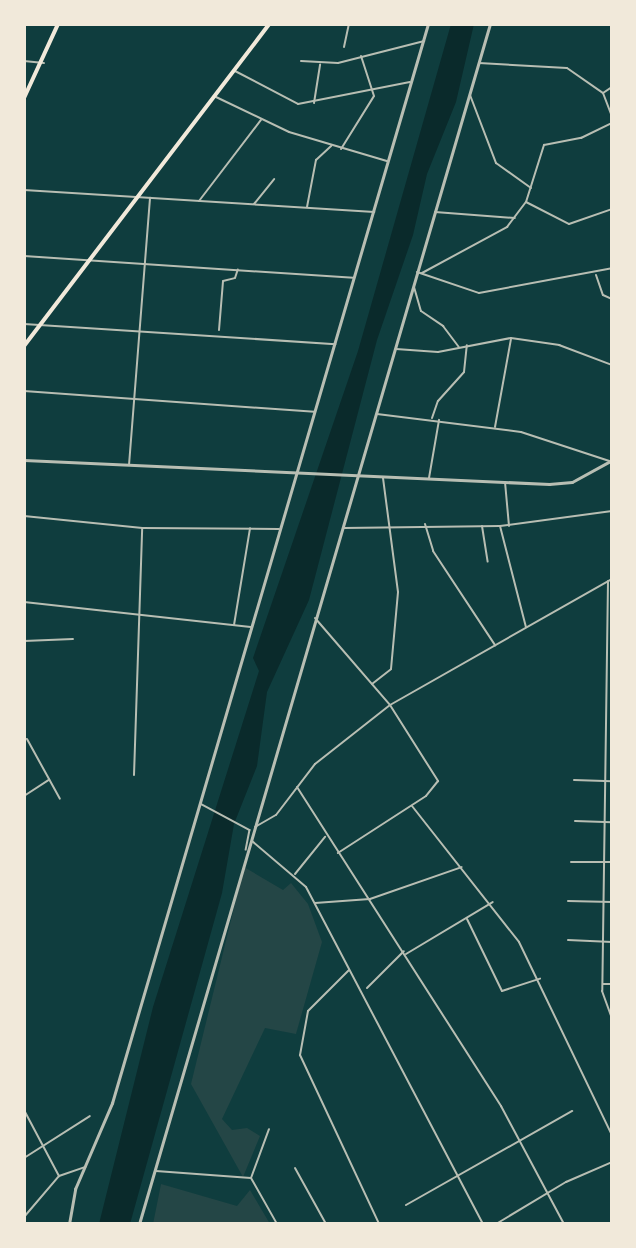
<!DOCTYPE html>
<style>
body{margin:0}
#map{position:relative;width:636px;height:1248px;overflow:hidden;background:#0f3d3e;font-family:"Roboto Condensed",sans-serif}
div>[style]{position:absolute}
[style*='--x']{left:calc(var(--x)*1px);top:calc(var(--y)*1px);width:calc(var(--w)*1px);rotate:calc(var(--a)*1deg)}
.green>*{inset:0;background:#244646}
.water>*{inset:0;background:#0a2a2b}
.pedestrian>*{height:1.5px;margin:-0.75px;padding:0 0.75px;transform-origin:0.75px;border-radius:0.75px;background:#b8beb3}
.minor>*{height:2px;margin:-1px;padding:0 1px;transform-origin:1px;border-radius:1px;background:#b8beb3}
.tertiary>*{height:3px;margin:-1.5px;padding:0 1.5px;transform-origin:1.5px;border-radius:1.5px;background:#b8beb3}
.primary>*{height:4px;margin:-2px;padding:0 2px;transform-origin:2px;border-radius:2px;background:#f1e9da}
span{translate:-50% -50%;white-space:nowrap;text-align:center;line-height:1.15;-webkit-text-stroke:4.5px #f1e9da;paint-order:stroke}
.frame{position:absolute;inset:0;border:26px solid #f1e9da;pointer-events:none}
</style>
<div id="map">
<div class="green">
<div style="clip-path:polygon(244px 867px,283px 890px,291px 883px,308px 904px,322px 942px,296px 1034px,265px 1028px,222px 1119px,232px 1130px,247px 1128px,260px 1136px,243px 1177px,191px 1084px)"></div>
<div style="clip-path:polygon(161px 1184px,237px 1206px,250px 1190px,270px 1224px,153px 1224px)"></div>
</div>
<div class="water">
<div style="clip-path:polygon(451px 24px,474px 24px,456px 102px,427px 174px,413px 235px,377px 340px,309px 600px,267px 692px,257px 766px,234px 824px,222px 893px,130px 1224px,99px 1224px,153px 1007px,259px 671px,253px 658px,358px 351px)"></div>
</div>
<div class="pedestrian">
<div style="--x:201;--y:804;--w:55;--a:28"></div>
<div style="--x:250;--y:830;--w:20;--a:101"></div>
</div>
<div class="minor">
<div style="--x:344;--y:47;--w:24;--a:-78"></div>
<div style="--x:24;--y:61;--w:20;--a:6"></div>
<div style="--x:301;--y:61;--w:37;--a:3"></div>
<div style="--x:338;--y:63;--w:89;--a:-14.3"></div>
<div style="--x:479;--y:63;--w:88;--a:3.3"></div>
<div style="--x:567;--y:68;--w:44;--a:34.8"></div>
<div style="--x:603;--y:93;--w:25;--a:69"></div>
<div style="--x:235;--y:71;--w:71;--a:27.6"></div>
<div style="--x:298;--y:104;--w:114;--a:-11.1"></div>
<div style="--x:603;--y:93;--w:11;--a:-34"></div>
<div style="--x:470;--y:95;--w:73;--a:69.1"></div>
<div style="--x:496;--y:163;--w:43;--a:35.5"></div>
<div style="--x:216;--y:97;--w:81;--a:25.6"></div>
<div style="--x:289;--y:132;--w:102;--a:16.5"></div>
<div style="--x:314;--y:103;--w:39;--a:-81"></div>
<div style="--x:341;--y:149;--w:62;--a:-58.1"></div>
<div style="--x:374;--y:96;--w:42;--a:-108"></div>
<div style="--x:24;--y:190;--w:351;--a:3.6"></div>
<div style="--x:199;--y:201;--w:102;--a:-52.6"></div>
<div style="--x:526;--y:202;--w:48;--a:27.1"></div>
<div style="--x:569;--y:224;--w:46;--a:-19.2"></div>
<div style="--x:254;--y:204;--w:32;--a:-51"></div>
<div style="--x:307;--y:207;--w:48;--a:-79.2"></div>
<div style="--x:316;--y:160;--w:21;--a:-43"></div>
<div style="--x:435;--y:212;--w:80;--a:4.3"></div>
<div style="--x:24;--y:256;--w:330;--a:3.8"></div>
<div style="--x:417;--y:272;--w:65;--a:18.7"></div>
<div style="--x:479;--y:293;--w:135;--a:-10.6"></div>
<div style="--x:422;--y:273;--w:97;--a:-28.4"></div>
<div style="--x:507;--y:227;--w:31;--a:-53"></div>
<div style="--x:526;--y:202;--w:60;--a:-72.5"></div>
<div style="--x:544;--y:145;--w:38;--a:-11"></div>
<div style="--x:581;--y:138;--w:34;--a:-26"></div>
<div style="--x:596;--y:275;--w:21;--a:71"></div>
<div style="--x:603;--y:295;--w:10;--a:24"></div>
<div style="--x:414;--y:287;--w:25;--a:74"></div>
<div style="--x:421;--y:311;--w:27;--a:34"></div>
<div style="--x:443;--y:326;--w:26;--a:53"></div>
<div style="--x:24;--y:324;--w:312;--a:3.7"></div>
<div style="--x:219;--y:330;--w:49;--a:-85.3"></div>
<div style="--x:223;--y:281;--w:12;--a:-14"></div>
<div style="--x:235;--y:278;--w:9;--a:-72"></div>
<div style="--x:396;--y:349;--w:42;--a:4.1"></div>
<div style="--x:438;--y:352;--w:74;--a:-10.9"></div>
<div style="--x:511;--y:338;--w:49;--a:8.3"></div>
<div style="--x:559;--y:345;--w:57;--a:20.7"></div>
<div style="--x:24;--y:391;--w:291;--a:4.1"></div>
<div style="--x:377;--y:414;--w:145;--a:7.1"></div>
<div style="--x:521;--y:432;--w:93;--a:18.2"></div>
<div style="--x:432;--y:418;--w:18;--a:-71"></div>
<div style="--x:438;--y:401;--w:39;--a:-48"></div>
<div style="--x:464;--y:372;--w:27;--a:-84"></div>
<div style="--x:495;--y:427;--w:89;--a:-79.7"></div>
<div style="--x:129;--y:465;--w:268;--a:-85.5"></div>
<div style="--x:429;--y:478;--w:59;--a:-80.2"></div>
<div style="--x:505;--y:482;--w:44;--a:84.8"></div>
<div style="--x:24;--y:516;--w:119;--a:5.8"></div>
<div style="--x:142;--y:528;--w:137;--a:0.4"></div>
<div style="--x:425;--y:524;--w:28;--a:73"></div>
<div style="--x:433;--y:551;--w:113;--a:56.6"></div>
<div style="--x:482;--y:526;--w:36;--a:81"></div>
<div style="--x:500;--y:526;--w:104;--a:75.6"></div>
<div style="--x:344;--y:528;--w:156;--a:-0.7"></div>
<div style="--x:500;--y:526;--w:113;--a:-7.6"></div>
<div style="--x:608;--y:581;--w:410;--a:90.8"></div>
<div style="--x:602;--y:991;--w:30;--a:70"></div>
<div style="--x:24;--y:602;--w:228;--a:6.3"></div>
<div style="--x:315;--y:618;--w:115;--a:49.2"></div>
<div style="--x:390;--y:705;--w:90;--a:57.7"></div>
<div style="--x:438;--y:781;--w:19;--a:129"></div>
<div style="--x:426;--y:796;--w:105;--a:147.1"></div>
<div style="--x:234;--y:625;--w:98;--a:-80.6"></div>
<div style="--x:24;--y:641;--w:49;--a:-2.3"></div>
<div style="--x:372;--y:684;--w:24;--a:-38"></div>
<div style="--x:391;--y:669;--w:77;--a:-84.8"></div>
<div style="--x:398;--y:592;--w:115;--a:-97.5"></div>
<div style="--x:27;--y:739;--w:68;--a:61.2"></div>
<div style="--x:134;--y:775;--w:247;--a:-88.1"></div>
<div style="--x:574;--y:780;--w:38;--a:2"></div>
<div style="--x:297;--y:787;--w:379;--a:57.4"></div>
<div style="--x:501;--y:1106;--w:134;--a:61.9"></div>
<div style="--x:24;--y:796;--w:30;--a:-33"></div>
<div style="--x:412;--y:806;--w:173;--a:51.8"></div>
<div style="--x:519;--y:942;--w:214;--a:64.3"></div>
<div style="--x:575;--y:821;--w:37;--a:2"></div>
<div style="--x:255;--y:827;--w:24;--a:-30"></div>
<div style="--x:276;--y:815;--w:64;--a:-52.6"></div>
<div style="--x:315;--y:764;--w:95;--a:-38.2"></div>
<div style="--x:390;--y:705;--w:255;--a:-29.6"></div>
<div style="--x:252;--y:841;--w:71;--a:40.4"></div>
<div style="--x:306;--y:887;--w:381;--a:62.3"></div>
<div style="--x:571;--y:862;--w:41;--a:0"></div>
<div style="--x:295;--y:874;--w:48;--a:-51"></div>
<div style="--x:568;--y:901;--w:44;--a:1.3"></div>
<div style="--x:315;--y:903;--w:55;--a:-4.2"></div>
<div style="--x:370;--y:899;--w:97;--a:-19.2"></div>
<div style="--x:467;--y:919;--w:80;--a:64.1"></div>
<div style="--x:502;--y:991;--w:40;--a:-18"></div>
<div style="--x:568;--y:940;--w:44;--a:2.6"></div>
<div style="--x:406;--y:954;--w:101;--a:-30.9"></div>
<div style="--x:349;--y:970;--w:58;--a:135"></div>
<div style="--x:308;--y:1011;--w:45;--a:100.3"></div>
<div style="--x:300;--y:1055;--w:187;--a:64.9"></div>
<div style="--x:603;--y:984;--w:9;--a:0"></div>
<div style="--x:367;--y:988;--w:52;--a:-45"></div>
<div style="--x:24;--y:1110;--w:75;--a:62.1"></div>
<div style="--x:24;--y:1158;--w:78;--a:-32.5"></div>
<div style="--x:295;--y:1168;--w:64;--a:61"></div>
<div style="--x:156;--y:1171;--w:95;--a:4.2"></div>
<div style="--x:251;--y:1178;--w:53;--a:60.5"></div>
<div style="--x:251;--y:1178;--w:52;--a:-69.8"></div>
<div style="--x:406;--y:1205;--w:191;--a:-29.5"></div>
<div style="--x:24;--y:1217;--w:54;--a:-49.5"></div>
<div style="--x:59;--y:1176;--w:28;--a:-19"></div>
<div style="--x:496;--y:1224;--w:82;--a:-31"></div>
<div style="--x:566;--y:1182;--w:50;--a:-23.5"></div>
<div style="--x:610;--y:1224;--w:2;--a:-27"></div>
</div>
<div class="tertiary">
<div style="--x:24;--y:460;--w:526;--a:2.62"></div>
<div style="--x:549;--y:484;--w:23;--a:-5"></div>
<div style="--x:572;--y:482;--w:46;--a:-28.8"></div>
<div style="--x:69;--y:1224;--w:36;--a:-80"></div>
<div style="--x:75;--y:1189;--w:94;--a:-66.7"></div>
<div style="--x:112;--y:1103;--w:1124;--a:-73.68"></div>
<div style="--x:139;--y:1224;--w:1250;--a:-73.7"></div>
</div>
<div class="primary">
<div style="--x:24;--y:98;--w:81;--a:-65.3"></div>
<div style="--x:24;--y:346;--w:405;--a:-52.7"></div>
</div>
<div class="frame"></div>
</div>
